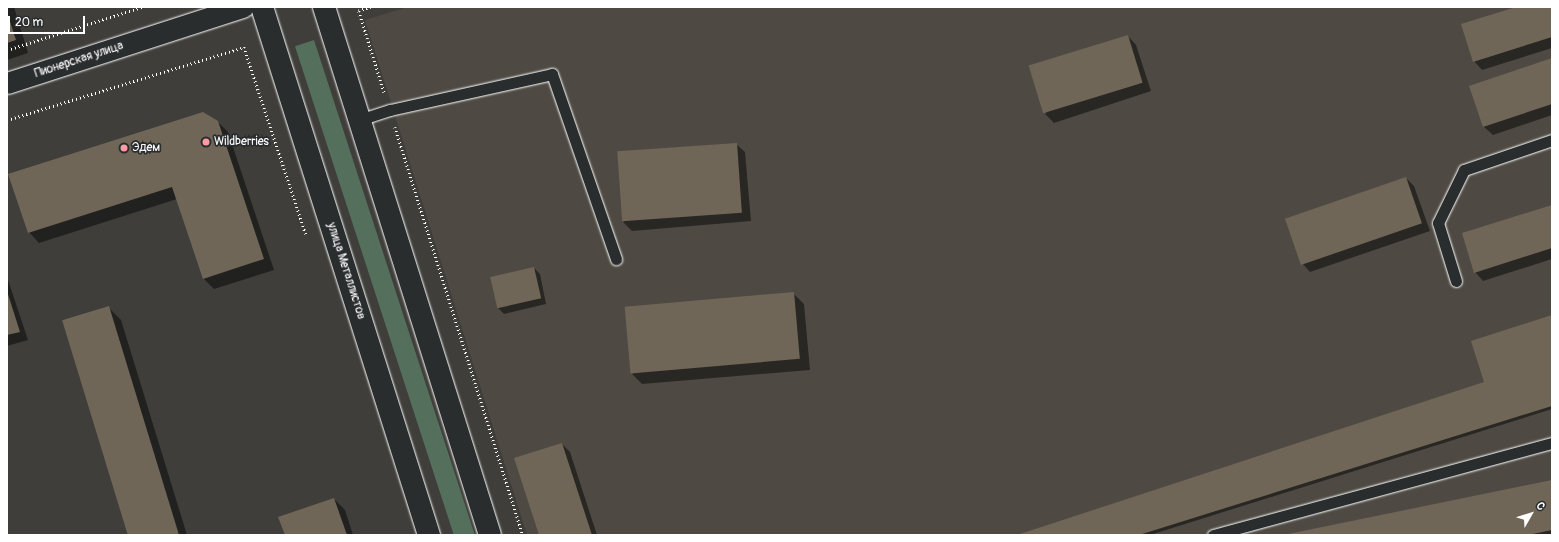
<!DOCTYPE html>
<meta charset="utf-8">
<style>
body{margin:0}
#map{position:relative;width:1559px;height:542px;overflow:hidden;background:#3f3e3a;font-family:Pangolin,sans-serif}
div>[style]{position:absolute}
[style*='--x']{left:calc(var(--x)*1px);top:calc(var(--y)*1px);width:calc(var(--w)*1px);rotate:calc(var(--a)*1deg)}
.built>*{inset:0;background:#4e4a43}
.green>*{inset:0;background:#556f5d;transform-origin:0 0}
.shadow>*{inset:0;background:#0007}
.building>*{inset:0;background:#706657;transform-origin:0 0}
.path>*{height:2.5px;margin-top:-1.25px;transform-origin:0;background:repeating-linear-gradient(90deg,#fff 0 1px,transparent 0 4px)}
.roads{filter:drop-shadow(0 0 1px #fff) drop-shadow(0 0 1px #fff)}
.service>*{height:11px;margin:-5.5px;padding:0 5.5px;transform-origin:5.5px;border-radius:5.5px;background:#2a2d2e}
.minor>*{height:21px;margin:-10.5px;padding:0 10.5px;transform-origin:10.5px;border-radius:10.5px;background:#2a2d2e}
.tertiary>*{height:22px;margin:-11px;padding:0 11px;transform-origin:11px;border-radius:11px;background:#2a2d2e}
.dots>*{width:11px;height:11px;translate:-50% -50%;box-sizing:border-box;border:2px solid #2a2d2e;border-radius:50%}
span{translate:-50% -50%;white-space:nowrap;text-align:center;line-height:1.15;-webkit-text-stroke:3.5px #2a2d2e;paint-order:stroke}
.street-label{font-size:12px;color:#fff}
.poi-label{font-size:12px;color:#fff}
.left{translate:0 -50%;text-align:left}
.frame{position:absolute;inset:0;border:8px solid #fff;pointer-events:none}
.north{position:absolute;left:1511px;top:494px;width:40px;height:40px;-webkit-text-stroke:3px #2a2d2e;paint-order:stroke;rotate:51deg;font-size:11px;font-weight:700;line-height:16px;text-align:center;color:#fff}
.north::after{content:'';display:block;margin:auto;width:14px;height:18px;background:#fff;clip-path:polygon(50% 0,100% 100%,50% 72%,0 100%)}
.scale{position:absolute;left:8px;top:16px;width:77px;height:18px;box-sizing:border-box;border:2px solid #fff;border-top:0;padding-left:5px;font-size:12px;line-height:14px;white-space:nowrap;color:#fff;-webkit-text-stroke:3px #2a2d2e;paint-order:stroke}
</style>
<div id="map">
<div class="built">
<div style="clip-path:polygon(408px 7px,1552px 7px,1552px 535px,527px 535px,365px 20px)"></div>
</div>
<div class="green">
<div style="left:314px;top:40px;width:521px;height:20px;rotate:72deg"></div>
</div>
<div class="shadow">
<div style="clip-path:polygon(7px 7px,14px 7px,28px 53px,7px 60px)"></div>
<div style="clip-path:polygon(1519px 7px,1552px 7px,1552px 48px,1482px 70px,1474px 61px)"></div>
<div style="clip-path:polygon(1128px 36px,1136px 45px,1151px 91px,1054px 123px,1045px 114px)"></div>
<div style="clip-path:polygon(1552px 59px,1552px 115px,1493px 135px,1484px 127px,1470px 87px)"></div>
<div style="clip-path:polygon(217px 121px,228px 132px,274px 270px,214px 289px,204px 279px,177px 199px,39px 243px,29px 232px)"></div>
<div style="clip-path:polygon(736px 144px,745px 152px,751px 221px,632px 231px,623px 222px)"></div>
<div style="clip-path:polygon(1406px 178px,1414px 186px,1430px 231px,1310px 272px,1302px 263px)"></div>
<div style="clip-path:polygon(1552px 206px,1552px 259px,1483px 281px,1475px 272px)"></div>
<div style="clip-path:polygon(534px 268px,540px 274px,546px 304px,504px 314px,498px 308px)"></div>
<div style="clip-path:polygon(7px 277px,28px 340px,7px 346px)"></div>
<div style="clip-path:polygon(794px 294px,804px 304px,810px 370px,642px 384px,632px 374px)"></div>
<div style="clip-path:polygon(108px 307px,121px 320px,187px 535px,129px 535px)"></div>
<div style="clip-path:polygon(1552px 316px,1552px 409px,1150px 535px,1019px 535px,1486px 383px)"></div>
<div style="clip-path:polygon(562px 444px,570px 452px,597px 535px,540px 535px)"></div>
<div style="clip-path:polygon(1552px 481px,1552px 535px,1285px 535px)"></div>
<div style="clip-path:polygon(334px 499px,345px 510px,353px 535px,286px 535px)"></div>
</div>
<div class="building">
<div style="clip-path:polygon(1516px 7px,1552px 7px,1552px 37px,1473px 62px,1461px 24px)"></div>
<div style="clip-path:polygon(7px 12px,16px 40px,7px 43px)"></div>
<div style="left:1128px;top:35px;width:50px;height:104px;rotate:73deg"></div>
<div style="clip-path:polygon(1552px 58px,1552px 104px,1483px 127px,1469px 86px)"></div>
<div style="clip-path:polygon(203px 112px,218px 121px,264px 259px,203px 279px,172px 187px,28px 233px,8px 174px)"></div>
<div style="left:737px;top:143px;width:70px;height:120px;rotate:86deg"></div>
<div style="left:1406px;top:177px;width:49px;height:128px;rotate:71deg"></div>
<div style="clip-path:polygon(1552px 205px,1552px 248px,1474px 273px,1462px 233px)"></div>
<div style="left:534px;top:267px;width:32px;height:45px;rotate:77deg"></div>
<div style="clip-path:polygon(7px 291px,20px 332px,7px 335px)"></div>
<div style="left:794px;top:292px;width:67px;height:170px;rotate:85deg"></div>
<div style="left:109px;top:306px;width:239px;height:49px;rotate:73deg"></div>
<div style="clip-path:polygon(1552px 315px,1552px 406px,1139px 535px,1017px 535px,1484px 382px,1471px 341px)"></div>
<div style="clip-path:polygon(562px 443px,592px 535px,539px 535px,514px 458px)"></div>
<div style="clip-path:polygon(1552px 480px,1552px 530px,1528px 535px,1283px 535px)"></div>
<div style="clip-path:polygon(334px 498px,347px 535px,285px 535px,278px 517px)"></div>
</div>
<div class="path">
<div style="--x:371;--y:7;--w:13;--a:162"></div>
<div style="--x:359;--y:11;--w:85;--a:72.8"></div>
<div style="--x:7;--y:50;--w:142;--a:-17.7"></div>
<div style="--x:7;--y:120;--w:248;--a:-17.1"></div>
<div style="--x:244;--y:47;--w:197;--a:71.7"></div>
<div style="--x:395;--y:127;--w:428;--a:72.6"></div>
</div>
<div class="roads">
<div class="service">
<div style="--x:359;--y:120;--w:33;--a:-18"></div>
<div style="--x:390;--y:110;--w:166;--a:-12.5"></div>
<div style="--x:552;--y:74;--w:196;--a:70.9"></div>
<div style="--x:1456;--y:281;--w:61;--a:-107.2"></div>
<div style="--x:1438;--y:223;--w:59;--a:-63.9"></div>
<div style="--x:1464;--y:170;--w:93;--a:-18.8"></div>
<div style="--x:1213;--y:535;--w:351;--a:-15.2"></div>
</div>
<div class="minor">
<div style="--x:7;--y:83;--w:248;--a:-17.9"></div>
</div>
<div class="tertiary">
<div style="--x:262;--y:7;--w:554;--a:72.45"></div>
<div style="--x:324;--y:7;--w:553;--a:72.55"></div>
</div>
</div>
<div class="dots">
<div style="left:206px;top:142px;background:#ff9aa2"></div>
<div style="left:124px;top:148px;background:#ff9aa2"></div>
</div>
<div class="street-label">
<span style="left:79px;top:60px;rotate:-18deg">Пионерская улица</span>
<span style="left:346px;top:271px;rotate:72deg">улица Металлистов</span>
</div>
<div class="poi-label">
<span class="left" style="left:214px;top:142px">Wildberries</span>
<span class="left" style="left:132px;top:148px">Эдем</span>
</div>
<div class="frame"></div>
<div class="north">С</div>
<div class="scale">20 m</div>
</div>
